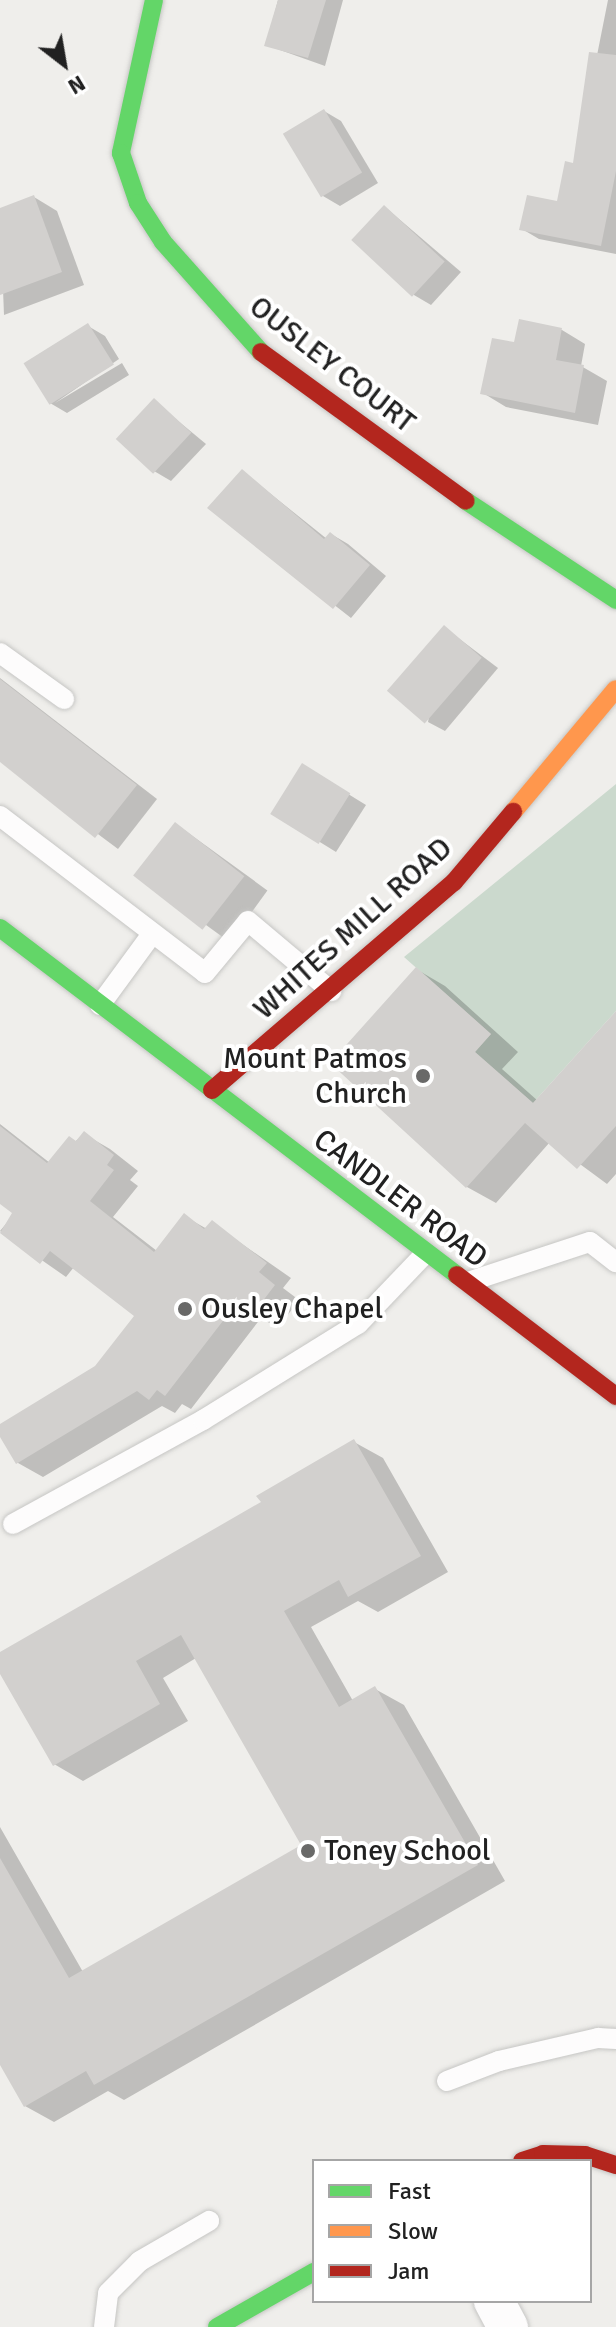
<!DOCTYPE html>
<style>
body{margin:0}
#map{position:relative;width:616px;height:2327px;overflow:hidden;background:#efeeeb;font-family:Signika,sans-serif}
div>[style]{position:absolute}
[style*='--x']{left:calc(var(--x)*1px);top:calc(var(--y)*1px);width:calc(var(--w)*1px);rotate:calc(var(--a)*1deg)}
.cemetery>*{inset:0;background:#cbd9cd}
.shadow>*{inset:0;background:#0003;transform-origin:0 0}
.building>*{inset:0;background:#d2d0ce;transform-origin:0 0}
.roads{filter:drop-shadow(0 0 2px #c6c6c4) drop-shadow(0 0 2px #c6c6c4)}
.lane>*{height:20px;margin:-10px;padding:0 10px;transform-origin:10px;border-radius:10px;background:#fdfcfc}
.street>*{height:40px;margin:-20px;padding:0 20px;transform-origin:20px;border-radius:20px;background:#fdfcfc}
.fast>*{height:18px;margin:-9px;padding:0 9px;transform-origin:9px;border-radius:9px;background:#63d668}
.slow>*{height:18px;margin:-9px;padding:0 9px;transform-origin:9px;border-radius:9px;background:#ff974d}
.jam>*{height:18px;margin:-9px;padding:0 9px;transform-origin:9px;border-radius:9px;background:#b3261e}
.dots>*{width:22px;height:22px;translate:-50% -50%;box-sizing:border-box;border:4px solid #fff;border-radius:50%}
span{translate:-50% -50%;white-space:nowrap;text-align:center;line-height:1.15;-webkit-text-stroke:8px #fff;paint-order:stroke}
.street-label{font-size:30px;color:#212121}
.poi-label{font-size:30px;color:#212121}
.right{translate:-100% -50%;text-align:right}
.left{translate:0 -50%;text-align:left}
.legend{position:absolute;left:312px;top:2159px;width:280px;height:144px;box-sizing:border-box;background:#fff;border:2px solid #a6a6a6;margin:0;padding:10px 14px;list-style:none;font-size:24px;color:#212121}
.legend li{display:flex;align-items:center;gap:16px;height:40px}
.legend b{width:40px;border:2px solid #a6a6a6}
.north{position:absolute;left:24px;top:24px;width:80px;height:80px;-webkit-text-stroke:6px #fff;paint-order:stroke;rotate:149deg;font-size:22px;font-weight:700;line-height:32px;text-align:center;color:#212121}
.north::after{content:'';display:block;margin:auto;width:28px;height:36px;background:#212121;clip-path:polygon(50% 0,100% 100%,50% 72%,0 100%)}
</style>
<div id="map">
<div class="cemetery">
<div style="clip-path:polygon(616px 784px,616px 1011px,533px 1103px,475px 1052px,491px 1034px,404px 957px)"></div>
</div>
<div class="shadow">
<div style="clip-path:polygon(278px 0,343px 0,325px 66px,266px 45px)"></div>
<div style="clip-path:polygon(608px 0,616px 0,616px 254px,539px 239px,522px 229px,558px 204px,575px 166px)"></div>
<div style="clip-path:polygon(324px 111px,341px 121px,378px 183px,340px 206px,323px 196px)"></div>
<div style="clip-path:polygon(34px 197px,57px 211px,84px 285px,4px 315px,0 210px)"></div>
<div style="clip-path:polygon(385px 207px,461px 272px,431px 305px,414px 295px)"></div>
<div style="clip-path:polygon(521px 322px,562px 330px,585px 344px,581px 366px,607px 381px,598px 425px,506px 407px,483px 393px,516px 344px)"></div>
<div style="clip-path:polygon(88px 326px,105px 336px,119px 359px,55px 403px,122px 363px,129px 375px,67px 413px,50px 403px)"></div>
<div style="clip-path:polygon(154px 401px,206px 444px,171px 481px,154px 471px)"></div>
<div style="clip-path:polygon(242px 471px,327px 539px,331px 534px,348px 544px,386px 576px,351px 618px,210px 508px)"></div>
<div style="clip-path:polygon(445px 628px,498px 668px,445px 731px,428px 722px)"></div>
<div style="clip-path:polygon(0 678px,157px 799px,118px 849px,0 761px)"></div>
<div style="clip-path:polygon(319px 776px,366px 805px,336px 852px,273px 813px)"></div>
<div style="left:176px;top:824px;width:113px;height:64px;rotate:36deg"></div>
<div style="clip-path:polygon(416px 969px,445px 986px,518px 1052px,502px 1069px,538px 1101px,616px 1014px,616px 1174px,607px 1184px,550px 1142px,496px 1203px,467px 1187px,333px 1063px)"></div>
<div style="clip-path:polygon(0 1124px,50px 1163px,84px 1134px,110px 1149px,138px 1171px,130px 1180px,138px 1186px,113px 1217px,157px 1251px,184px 1216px,207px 1229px,212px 1223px,291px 1278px,283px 1288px,299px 1300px,278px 1328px,261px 1318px,191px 1409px,182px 1404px,175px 1413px,162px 1406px,43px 1477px,18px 1463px,0 1426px,97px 1368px,137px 1316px,74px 1267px,66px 1277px,0 1231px,15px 1213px,0 1201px)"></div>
<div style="clip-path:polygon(354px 1442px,383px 1458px,448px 1572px,378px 1612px,358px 1601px,311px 1627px,353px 1701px,375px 1689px,404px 1705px,505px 1881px,124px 2100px,108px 2091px,54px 2122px,25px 2106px,0 2061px,0 1827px,83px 1972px,304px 1846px,196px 1658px,163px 1678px,188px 1721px,83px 1781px,54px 1764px,0 1670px,0 1654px,263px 1503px)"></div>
</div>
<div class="building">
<div style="clip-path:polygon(278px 0,326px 0,308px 58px,264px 46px)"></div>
<div style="clip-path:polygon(589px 52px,616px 55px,616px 171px,601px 246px,519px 230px,527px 195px,557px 201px,565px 161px,573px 163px)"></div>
<div style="left:324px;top:109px;width:74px;height:48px;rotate:59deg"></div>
<div style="clip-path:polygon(34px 195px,62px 272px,0 295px,0 208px)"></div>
<div style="left:384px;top:205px;width:83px;height:48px;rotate:43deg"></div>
<div style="clip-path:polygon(519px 319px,562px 328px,556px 360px,584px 365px,575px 413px,480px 394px,492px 338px,514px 342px)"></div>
<div style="left:88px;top:323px;width:49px;height:76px;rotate:58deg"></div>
<div style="left:154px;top:398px;width:51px;height:56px;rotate:43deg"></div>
<div style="clip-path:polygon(242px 469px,324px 539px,330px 532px,370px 565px,333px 609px,207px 508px)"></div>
<div style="left:444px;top:625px;width:50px;height:87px;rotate:41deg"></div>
<div style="clip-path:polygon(0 679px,137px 785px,95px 838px,0 762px)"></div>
<div style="left:302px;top:763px;width:57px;height:60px;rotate:32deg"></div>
<div style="left:175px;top:822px;width:88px;height:68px;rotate:38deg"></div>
<div style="clip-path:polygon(416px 967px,491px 1034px,475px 1052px,533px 1103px,616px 1011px,616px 1126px,577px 1169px,525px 1123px,466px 1188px,330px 1063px)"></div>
<div style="clip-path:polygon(0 1126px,47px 1163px,69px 1136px,76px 1141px,84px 1131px,114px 1155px,107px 1165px,114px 1170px,90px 1201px,154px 1252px,184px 1213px,204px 1229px,212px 1220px,267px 1263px,259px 1272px,275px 1285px,252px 1315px,236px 1304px,165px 1396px,157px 1390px,149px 1400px,137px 1391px,16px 1464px,0 1437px,0 1424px,95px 1366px,134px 1316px,50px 1251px,40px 1264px,0 1233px,12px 1213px,0 1204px)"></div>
<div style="clip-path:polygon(354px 1439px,421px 1556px,348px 1597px,339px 1580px,284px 1611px,339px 1707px,375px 1686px,478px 1865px,94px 2085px,86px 2071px,24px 2107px,0 2065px,0 1858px,69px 1978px,301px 1845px,181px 1635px,136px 1661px,160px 1704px,53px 1766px,0 1674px,0 1652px,261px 1502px,256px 1496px)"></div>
</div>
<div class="roads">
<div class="lane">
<div style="--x:0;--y:653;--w:79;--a:35.7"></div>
<div style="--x:0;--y:816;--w:258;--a:37.4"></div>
<div style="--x:205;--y:973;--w:67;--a:-50.4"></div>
<div style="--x:248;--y:921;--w:109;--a:40.1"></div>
<div style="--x:100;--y:1005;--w:88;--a:-53.8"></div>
<div style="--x:468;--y:1282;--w:128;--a:-18.2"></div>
<div style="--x:590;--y:1242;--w:33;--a:38"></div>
<div style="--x:13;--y:1524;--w:217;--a:-28.7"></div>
<div style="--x:203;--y:1420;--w:182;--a:-31.8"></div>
<div style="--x:358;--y:1324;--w:97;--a:-46.3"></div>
<div style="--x:447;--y:2081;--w:56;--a:-21"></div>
<div style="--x:499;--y:2061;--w:102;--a:-13.1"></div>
<div style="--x:598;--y:2038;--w:18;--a:3"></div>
<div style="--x:104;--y:2327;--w:34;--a:-83"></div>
<div style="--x:108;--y:2293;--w:45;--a:-45"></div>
<div style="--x:140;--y:2261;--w:80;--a:-30.1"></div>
</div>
<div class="street">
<div style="--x:494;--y:2301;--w:30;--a:62"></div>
</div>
<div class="fast">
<div style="--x:154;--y:0;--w:157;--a:102.2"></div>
<div style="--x:121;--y:153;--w:53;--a:71.2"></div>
<div style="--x:138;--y:203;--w:46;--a:57.3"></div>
<div style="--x:163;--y:242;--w:147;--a:48.3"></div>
<div style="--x:466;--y:501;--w:180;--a:33.4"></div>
<div style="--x:0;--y:928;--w:574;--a:37.21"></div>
<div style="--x:217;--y:2327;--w:112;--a:-29.6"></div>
</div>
<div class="slow">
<div style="--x:513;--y:812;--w:160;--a:-50.1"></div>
</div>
<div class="jam">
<div style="--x:261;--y:352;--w:253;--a:36"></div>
<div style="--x:212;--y:1090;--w:319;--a:-40.7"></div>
<div style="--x:454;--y:882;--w:92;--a:-49.9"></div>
<div style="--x:457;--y:1275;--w:200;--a:37.3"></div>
<div style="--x:522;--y:2161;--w:22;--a:-18"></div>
<div style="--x:543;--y:2154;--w:42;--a:1.4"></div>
<div style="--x:585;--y:2155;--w:33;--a:18"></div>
</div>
</div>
<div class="dots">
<div style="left:423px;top:1076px;background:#696968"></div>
<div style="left:185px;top:1309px;background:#696968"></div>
<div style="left:308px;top:1851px;background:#696968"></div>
</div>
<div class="street-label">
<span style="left:332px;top:365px;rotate:38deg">OUSLEY COURT</span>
<span style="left:353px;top:929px;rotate:-42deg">WHITES MILL ROAD</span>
<span style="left:400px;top:1199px;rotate:37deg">CANDLER ROAD</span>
</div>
<div class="poi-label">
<span class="right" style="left:407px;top:1076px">Mount Patmos<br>Church</span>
<span class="left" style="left:201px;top:1309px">Ousley Chapel</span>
<span class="left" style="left:324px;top:1851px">Toney School</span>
</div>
<ul class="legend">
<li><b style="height:10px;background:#63d668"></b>Fast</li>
<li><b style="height:10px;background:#ff974d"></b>Slow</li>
<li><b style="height:10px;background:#b3261e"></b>Jam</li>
</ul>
<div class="north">N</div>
</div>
